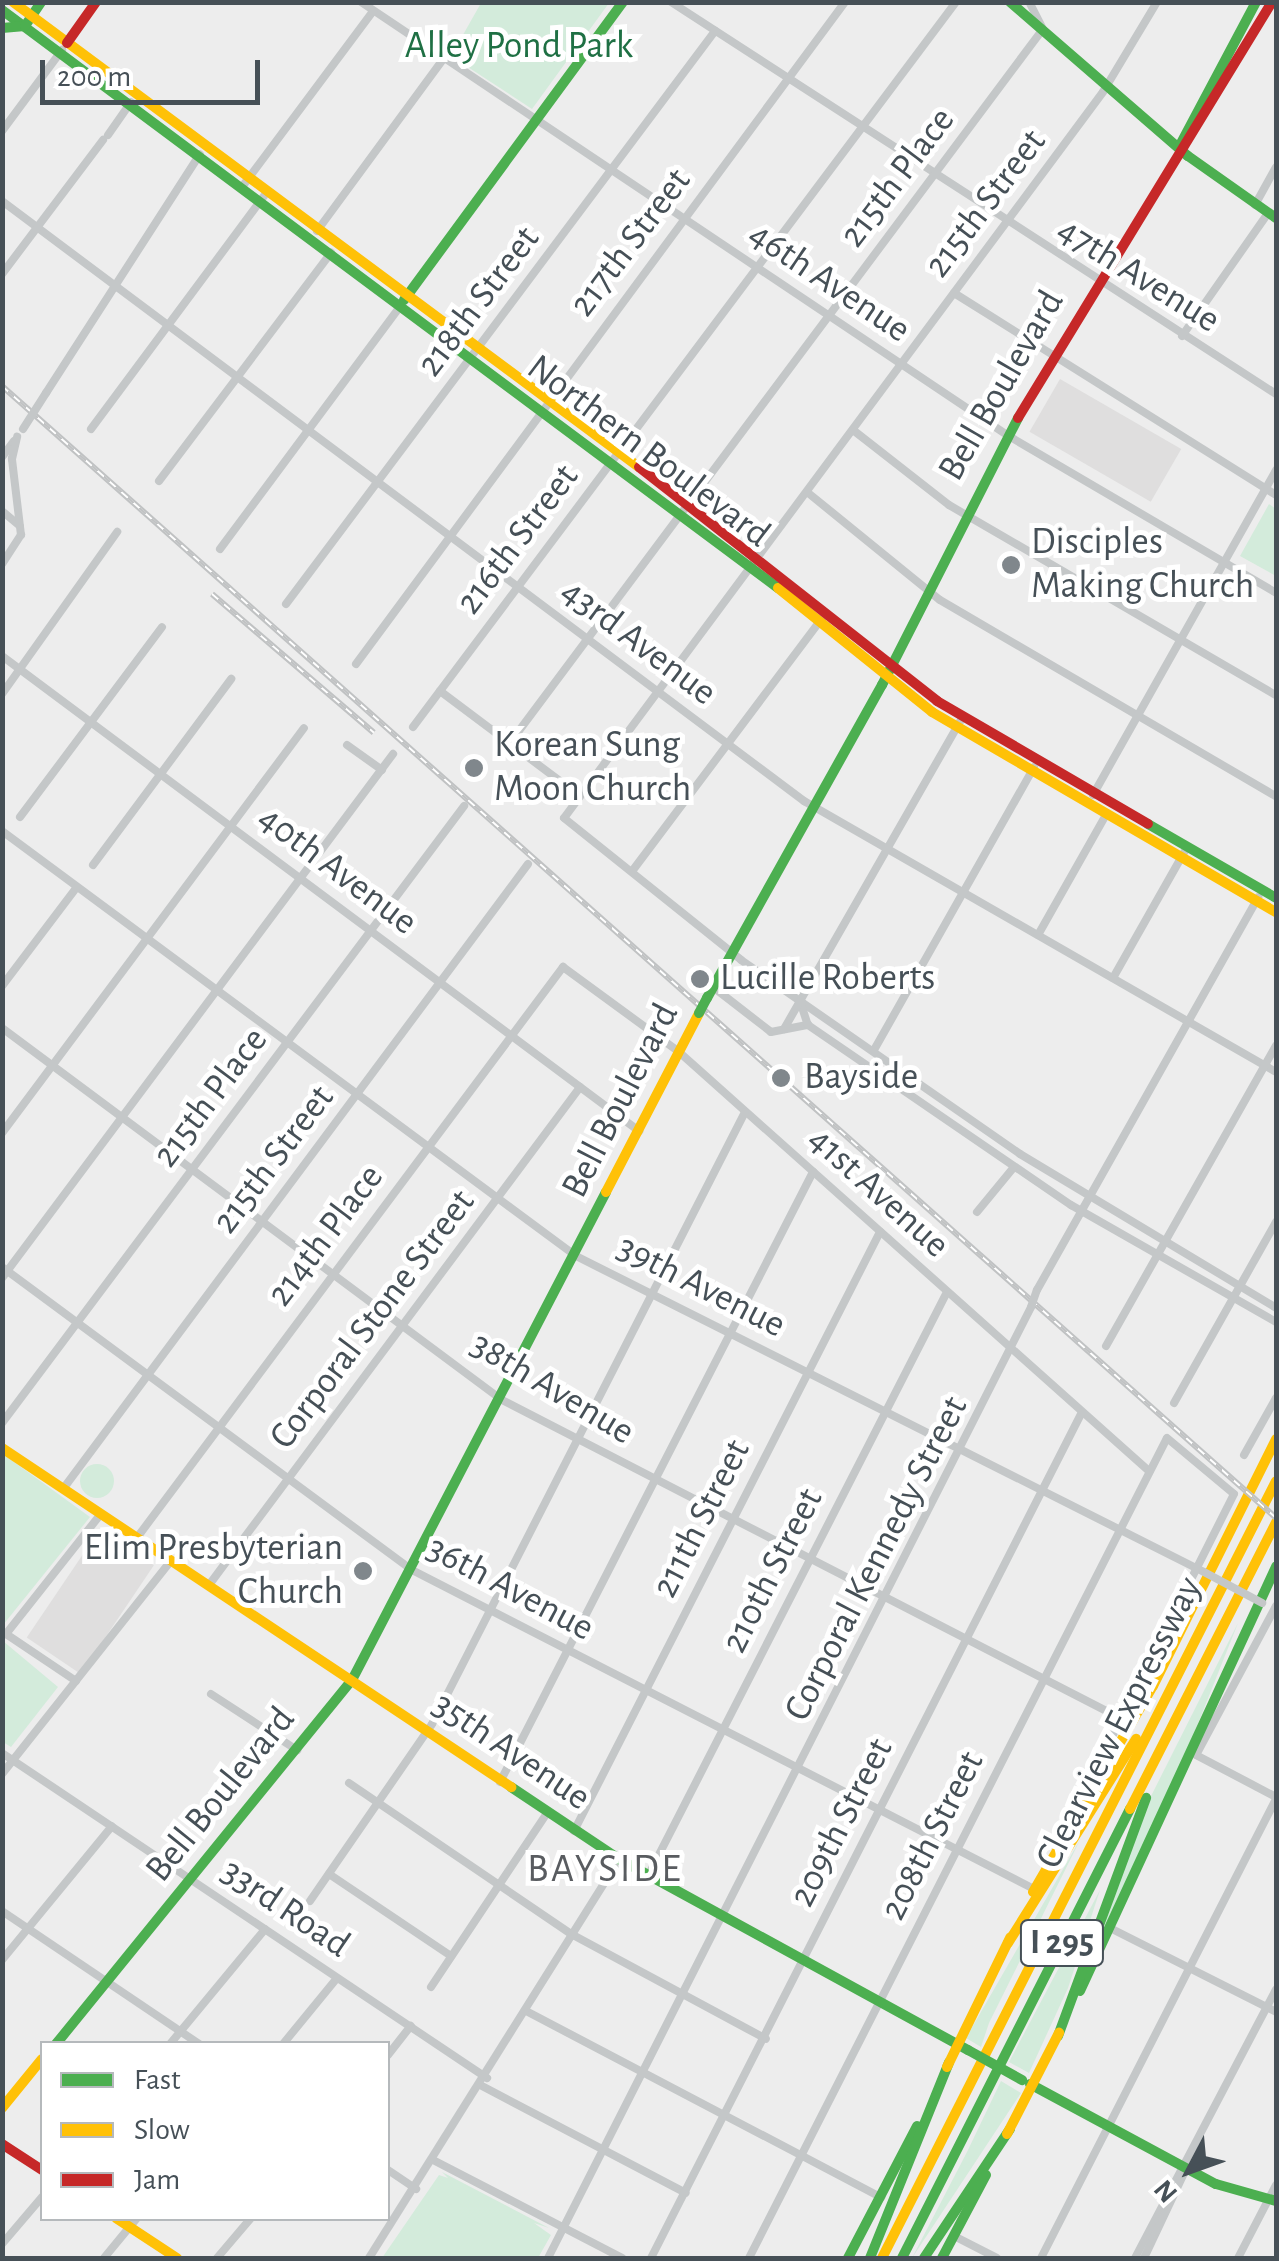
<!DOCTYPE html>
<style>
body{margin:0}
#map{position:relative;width:1279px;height:2261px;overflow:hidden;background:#ededed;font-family:"Alegreya Sans",sans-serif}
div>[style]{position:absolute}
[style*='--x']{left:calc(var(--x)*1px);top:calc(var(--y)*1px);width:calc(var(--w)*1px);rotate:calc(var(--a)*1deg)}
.education>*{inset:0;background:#dfdede;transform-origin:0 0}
.green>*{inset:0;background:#d3ebdb}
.round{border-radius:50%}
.street>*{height:8px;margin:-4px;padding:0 4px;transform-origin:4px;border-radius:4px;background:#c4c7c8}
.fast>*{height:10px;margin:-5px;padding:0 5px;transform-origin:5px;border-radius:5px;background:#4caf50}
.slow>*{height:10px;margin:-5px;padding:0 5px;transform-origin:5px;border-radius:5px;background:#ffc107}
.jam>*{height:10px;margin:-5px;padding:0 5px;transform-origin:5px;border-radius:5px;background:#c62828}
.rail>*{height:6px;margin-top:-3px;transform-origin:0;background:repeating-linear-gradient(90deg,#fff 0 8px,#c0c2c3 0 16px);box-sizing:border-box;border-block:2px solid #c0c2c3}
.street-bridge>*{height:8px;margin:-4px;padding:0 4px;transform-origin:4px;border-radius:4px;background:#c4c7c8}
.fast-bridge>*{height:10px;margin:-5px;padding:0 5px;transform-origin:5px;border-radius:5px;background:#4caf50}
.dots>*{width:28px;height:28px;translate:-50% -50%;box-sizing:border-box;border:5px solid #fff;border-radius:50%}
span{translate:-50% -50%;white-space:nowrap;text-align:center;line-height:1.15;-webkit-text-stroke:10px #fff;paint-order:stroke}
.shield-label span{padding:2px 8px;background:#fff;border:2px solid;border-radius:8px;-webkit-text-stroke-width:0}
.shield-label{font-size:35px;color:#465057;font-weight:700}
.park-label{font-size:38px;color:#1f7044}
.street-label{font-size:38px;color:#465057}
.poi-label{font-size:38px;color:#465057}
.left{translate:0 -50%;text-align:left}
.right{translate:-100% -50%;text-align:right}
.neighbourhood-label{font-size:40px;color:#595c60;letter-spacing:2.5px}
.frame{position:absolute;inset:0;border:5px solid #465057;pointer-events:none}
.legend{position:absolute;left:40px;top:2041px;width:350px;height:180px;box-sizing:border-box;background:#fff;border:2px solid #b5b9bc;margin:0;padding:12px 18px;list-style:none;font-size:30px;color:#465057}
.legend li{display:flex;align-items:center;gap:20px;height:50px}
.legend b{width:50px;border:2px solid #b5b9bc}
.north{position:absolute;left:1139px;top:2121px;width:100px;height:100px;-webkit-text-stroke:8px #fff;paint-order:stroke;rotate:229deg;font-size:28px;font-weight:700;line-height:40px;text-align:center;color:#465057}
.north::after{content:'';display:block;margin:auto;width:35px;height:45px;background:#465057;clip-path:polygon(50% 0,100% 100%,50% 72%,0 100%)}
.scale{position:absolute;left:40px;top:60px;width:220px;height:45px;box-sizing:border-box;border:5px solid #465057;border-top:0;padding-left:12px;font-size:30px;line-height:35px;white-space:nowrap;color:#465057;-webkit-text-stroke:8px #fff;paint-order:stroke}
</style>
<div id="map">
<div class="education">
<div style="left:1060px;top:379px;width:140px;height:61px;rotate:30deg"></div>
<div style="left:100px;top:1529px;width:65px;height:131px;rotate:34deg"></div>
</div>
<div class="green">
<div style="clip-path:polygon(481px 3px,481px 2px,609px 3px,532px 109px,451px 56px)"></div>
<div style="clip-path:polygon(1269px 504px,1276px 509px,1276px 576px,1240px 556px)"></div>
<div style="clip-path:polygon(3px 1454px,90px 1517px,3px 1625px,2px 1454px)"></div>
<div class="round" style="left:80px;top:1464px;width:34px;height:34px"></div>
<div style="clip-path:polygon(1238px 1623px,1156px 1829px,1090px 1957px,1131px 1836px)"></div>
<div style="clip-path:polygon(3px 1641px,58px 1687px,11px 1747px,3px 1742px)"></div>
<div style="clip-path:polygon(1081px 1838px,989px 2023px,981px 2047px,966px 2038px)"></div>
<div style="clip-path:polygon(1100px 1890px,1068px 1988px,1029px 2073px,1009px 2062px)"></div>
<div style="clip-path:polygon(1001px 2081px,1021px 2093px,912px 2258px,967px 2152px)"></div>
<div style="clip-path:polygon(442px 2172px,549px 2228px,534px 2223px,551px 2235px,538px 2258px,382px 2258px,439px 2175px,448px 2178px)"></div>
</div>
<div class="street">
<div style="--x:361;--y:2;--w:778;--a:33.83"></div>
<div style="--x:1007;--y:435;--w:312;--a:30.4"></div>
<div style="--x:671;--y:2;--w:721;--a:32.94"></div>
<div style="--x:1157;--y:2;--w:105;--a:121"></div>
<div style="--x:1103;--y:92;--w:904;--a:126.59"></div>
<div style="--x:564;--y:818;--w:227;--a:38.7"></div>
<div style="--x:741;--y:960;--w:340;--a:34.8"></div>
<div style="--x:1020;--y:1154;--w:299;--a:31"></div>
<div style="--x:2;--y:131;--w:101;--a:-53.5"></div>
<div style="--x:108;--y:135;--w:40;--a:-55.1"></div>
<div style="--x:242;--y:187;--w:219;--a:-53.3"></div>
<div style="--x:2;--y:201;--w:1002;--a:36.8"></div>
<div style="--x:804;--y:801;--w:544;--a:29.86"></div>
<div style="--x:1255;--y:205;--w:43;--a:-61.1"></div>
<div style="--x:317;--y:231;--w:215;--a:-53.7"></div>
<div style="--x:2;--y:274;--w:168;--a:-53"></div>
<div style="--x:954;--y:293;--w:380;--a:32.1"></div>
<div style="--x:1182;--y:336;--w:150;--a:-55"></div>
<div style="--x:46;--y:393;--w:284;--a:-57.2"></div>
<div style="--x:91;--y:429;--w:295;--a:-53.4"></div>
<div style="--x:853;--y:430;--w:122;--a:38"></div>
<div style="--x:949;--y:505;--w:378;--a:30.2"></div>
<div style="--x:2;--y:457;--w:20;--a:-53"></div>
<div style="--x:159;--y:481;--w:286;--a:-53"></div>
<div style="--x:807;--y:492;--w:171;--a:39.1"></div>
<div style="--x:940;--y:600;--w:389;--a:30.3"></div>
<div style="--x:2;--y:511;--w:23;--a:40"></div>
<div style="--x:220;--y:549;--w:304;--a:-53.4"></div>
<div style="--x:2;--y:564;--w:35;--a:-57"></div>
<div style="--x:21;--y:535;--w:77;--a:-96.8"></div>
<div style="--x:12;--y:459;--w:23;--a:-77"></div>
<div style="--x:286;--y:604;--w:716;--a:-53.18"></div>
<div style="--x:2;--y:656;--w:795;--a:36.71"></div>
<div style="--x:356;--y:664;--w:823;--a:-53.55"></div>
<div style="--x:440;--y:691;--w:175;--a:36.9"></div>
<div style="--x:2;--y:694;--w:199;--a:-54.6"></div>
<div style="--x:413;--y:727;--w:906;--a:-53.17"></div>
<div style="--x:509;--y:744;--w:892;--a:-53.25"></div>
<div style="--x:1043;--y:29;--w:30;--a:-117"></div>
<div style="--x:347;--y:745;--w:43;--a:35.5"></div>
<div style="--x:1093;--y:795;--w:373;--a:-60.6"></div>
<div style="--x:20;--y:817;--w:237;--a:-53.2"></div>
<div style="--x:2;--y:831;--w:714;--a:36.52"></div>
<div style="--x:576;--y:1256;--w:703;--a:26.71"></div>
<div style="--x:93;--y:865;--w:232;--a:-53.4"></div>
<div style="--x:633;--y:870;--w:315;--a:-53.1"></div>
<div style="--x:1038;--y:935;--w:140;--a:-60.5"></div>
<div style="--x:1113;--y:978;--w:150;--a:-60.5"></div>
<div style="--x:2;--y:986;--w:124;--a:-52.9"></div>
<div style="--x:713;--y:987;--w:73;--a:37.8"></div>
<div style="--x:771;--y:1032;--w:38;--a:-11"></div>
<div style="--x:800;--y:1001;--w:25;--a:72"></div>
<div style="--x:808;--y:1025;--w:319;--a:34.4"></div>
<div style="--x:1071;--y:1205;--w:236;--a:29.7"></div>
<div style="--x:2;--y:1028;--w:623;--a:36.65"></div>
<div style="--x:502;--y:1400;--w:697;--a:27.23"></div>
<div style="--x:784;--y:1029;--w:361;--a:-60.2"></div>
<div style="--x:874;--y:1050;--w:325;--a:-60.5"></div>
<div style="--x:2;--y:1133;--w:505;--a:-53.29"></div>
<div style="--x:977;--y:1212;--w:58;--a:-50.6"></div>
<div style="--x:2;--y:1267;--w:510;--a:36.47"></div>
<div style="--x:412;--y:1570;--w:699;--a:27.15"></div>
<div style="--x:2;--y:1278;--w:654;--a:-53.27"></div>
<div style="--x:1037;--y:1290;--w:451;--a:-60.6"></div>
<div style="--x:1106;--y:1346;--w:345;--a:-60.5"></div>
<div style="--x:1174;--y:1403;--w:208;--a:-60.6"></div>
<div style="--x:2;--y:1423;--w:771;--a:-53.17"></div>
<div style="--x:1244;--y:1455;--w:65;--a:-60.7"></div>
<div style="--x:63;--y:1489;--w:779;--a:-53.35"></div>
<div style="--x:136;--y:1539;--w:714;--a:-53.26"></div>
<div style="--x:563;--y:967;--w:144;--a:36.2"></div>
<div style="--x:679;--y:1052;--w:630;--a:41.72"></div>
<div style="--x:209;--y:1585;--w:621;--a:-53.31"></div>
<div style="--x:1276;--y:1606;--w:169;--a:118.2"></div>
<div style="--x:1196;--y:1755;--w:90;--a:27.7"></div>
<div style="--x:76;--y:1681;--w:84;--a:-146.1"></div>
<div style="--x:6;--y:1634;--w:152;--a:-51.7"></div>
<div style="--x:211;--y:1694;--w:103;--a:33.1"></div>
<div style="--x:2;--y:1753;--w:584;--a:33.83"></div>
<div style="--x:2;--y:1774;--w:272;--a:-51.6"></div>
<div style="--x:500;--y:1782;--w:686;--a:-62.84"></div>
<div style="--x:349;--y:1783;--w:271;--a:34.2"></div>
<div style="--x:573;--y:1935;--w:219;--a:28.3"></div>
<div style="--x:574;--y:1831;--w:673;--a:-62.94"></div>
<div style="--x:329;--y:1874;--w:147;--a:33.9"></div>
<div style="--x:648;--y:1876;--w:656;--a:-62.89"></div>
<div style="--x:310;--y:1901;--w:215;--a:-55.4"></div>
<div style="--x:432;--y:1724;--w:687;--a:-62.91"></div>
<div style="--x:2;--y:1911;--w:238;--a:34"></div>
<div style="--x:1112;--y:1929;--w:184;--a:26.8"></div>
<div style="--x:2;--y:1960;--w:173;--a:-50.6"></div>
<div style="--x:431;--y:1987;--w:209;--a:-56.3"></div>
<div style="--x:528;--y:2012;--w:399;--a:27.7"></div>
<div style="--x:170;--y:2044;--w:149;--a:-50.4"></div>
<div style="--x:283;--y:2044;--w:85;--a:-50.7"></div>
<div style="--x:388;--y:2055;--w:37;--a:-52"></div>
<div style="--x:482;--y:2086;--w:230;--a:27.7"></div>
<div style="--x:435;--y:2161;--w:211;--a:27.4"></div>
<div style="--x:388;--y:2170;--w:34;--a:34"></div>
<div style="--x:954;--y:2236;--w:48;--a:27.1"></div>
<div style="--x:2;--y:2244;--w:62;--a:-49.6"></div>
<div style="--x:104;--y:2258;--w:52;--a:-50.5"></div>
<div style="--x:217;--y:2258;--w:52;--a:-49.6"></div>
<div style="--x:369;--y:2258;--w:471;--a:-57.9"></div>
<div style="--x:548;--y:2258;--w:1067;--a:-63.07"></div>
<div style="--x:651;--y:2258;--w:949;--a:-63"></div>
<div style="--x:749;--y:2258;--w:920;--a:-62.99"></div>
<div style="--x:1167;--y:1438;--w:87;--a:39.9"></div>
<div style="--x:1234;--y:1494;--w:363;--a:116.7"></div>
<div style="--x:1041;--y:2258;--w:516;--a:-62.89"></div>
<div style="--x:1135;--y:2258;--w:303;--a:-62.3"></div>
<div style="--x:1144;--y:2258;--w:98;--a:-64.7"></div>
<div style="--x:1238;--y:2258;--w:82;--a:-62.5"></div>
</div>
<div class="fast">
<div style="--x:1010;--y:2;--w:235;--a:40.9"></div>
<div style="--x:1188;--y:156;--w:108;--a:35.2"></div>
<div style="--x:2;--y:10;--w:968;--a:36.68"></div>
<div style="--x:2;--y:28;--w:23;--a:-5"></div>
<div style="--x:25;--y:26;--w:29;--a:-56"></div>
<div style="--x:1180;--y:145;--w:162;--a:-62"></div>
<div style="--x:404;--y:300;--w:370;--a:-53.7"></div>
<div style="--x:1148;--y:824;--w:148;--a:30"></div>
<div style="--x:707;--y:998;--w:359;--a:-60.8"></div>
<div style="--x:882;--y:685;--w:300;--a:-63"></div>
<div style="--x:511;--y:1787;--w:130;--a:33.7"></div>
<div style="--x:619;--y:1859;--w:398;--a:28.7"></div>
<div style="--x:1080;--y:1991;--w:468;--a:-65.2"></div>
<div style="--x:1058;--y:2036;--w:254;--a:-69.7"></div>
<div style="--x:56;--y:2044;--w:469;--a:-50.9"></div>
<div style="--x:352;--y:1680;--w:550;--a:-62.5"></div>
<div style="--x:1030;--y:2084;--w:211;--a:28.3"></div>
<div style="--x:1216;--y:2184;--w:62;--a:15.8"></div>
<div style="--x:848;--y:2258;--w:149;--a:-62.4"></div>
<div style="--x:870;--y:2258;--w:211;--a:-68"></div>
<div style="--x:902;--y:2258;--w:504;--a:-63.08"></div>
<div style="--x:924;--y:2258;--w:155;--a:-56.3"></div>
<div style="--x:942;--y:2258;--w:94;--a:-62.1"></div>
</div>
<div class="slow">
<div style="--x:13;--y:2;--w:780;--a:36.61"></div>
<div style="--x:778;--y:588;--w:198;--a:38.8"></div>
<div style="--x:932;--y:712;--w:398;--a:30.2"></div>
<div style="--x:606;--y:1192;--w:202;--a:-62.5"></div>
<div style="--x:2;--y:1448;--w:612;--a:33.66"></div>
<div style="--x:1130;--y:1809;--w:322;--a:-63"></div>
<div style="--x:1033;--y:1892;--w:238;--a:-59.8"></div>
<div style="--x:1153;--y:1686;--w:276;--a:-63.5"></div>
<div style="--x:1008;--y:1943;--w:241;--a:-57.9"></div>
<div style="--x:947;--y:2067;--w:144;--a:-64"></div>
<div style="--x:2;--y:2108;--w:63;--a:-50.8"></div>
<div style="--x:1007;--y:2134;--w:114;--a:-62.8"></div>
<div style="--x:116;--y:2218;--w:73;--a:33.3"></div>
<div style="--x:882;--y:2258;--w:871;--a:-63.11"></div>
</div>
<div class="jam">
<div style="--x:67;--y:43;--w:50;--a:-54.7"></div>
<div style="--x:1018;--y:418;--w:487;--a:-58.6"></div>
<div style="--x:639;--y:467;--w:379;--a:38.1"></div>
<div style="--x:937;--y:701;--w:244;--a:30.2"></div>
<div style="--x:2;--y:2144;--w:48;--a:33"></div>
</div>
<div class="rail">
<div style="--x:2;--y:386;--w:1704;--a:41.62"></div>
<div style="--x:212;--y:594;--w:213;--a:40.6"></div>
</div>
<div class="street-bridge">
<div style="--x:23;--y:429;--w:43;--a:-57.4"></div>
<div style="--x:1031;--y:1307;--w:18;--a:-71"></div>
<div style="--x:1204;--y:1572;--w:66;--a:28.1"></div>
</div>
<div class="fast-bridge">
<div style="--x:699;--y:1013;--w:17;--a:-62"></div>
<div style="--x:968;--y:2050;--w:62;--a:29.1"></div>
</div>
<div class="dots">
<div style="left:1011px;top:565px;background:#80878c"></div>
<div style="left:474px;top:768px;background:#80878c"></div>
<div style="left:700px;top:979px;background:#80878c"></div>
<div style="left:781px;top:1078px;background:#80878c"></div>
<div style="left:363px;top:1571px;background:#80878c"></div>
</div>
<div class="shield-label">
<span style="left:1062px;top:1943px">I 295</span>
</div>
<div class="park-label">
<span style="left:519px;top:47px">Alley Pond Park</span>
</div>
<div class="street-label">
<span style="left:898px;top:178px;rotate:-53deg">215th Place</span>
<span style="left:986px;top:204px;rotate:-53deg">215th Street</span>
<span style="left:631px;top:243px;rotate:-53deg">217th Street</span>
<span style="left:1138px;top:276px;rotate:32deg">47th Avenue</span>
<span style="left:829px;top:283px;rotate:34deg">46th Avenue</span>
<span style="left:479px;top:302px;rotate:-53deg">218th Street</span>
<span style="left:1002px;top:386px;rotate:-60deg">Bell Boulevard</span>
<span style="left:648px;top:452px;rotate:37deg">Northern Boulevard</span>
<span style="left:518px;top:540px;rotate:-53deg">216th Street</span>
<span style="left:638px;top:643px;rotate:37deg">43rd Avenue</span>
<span style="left:337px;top:871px;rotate:37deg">40th Avenue</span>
<span style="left:211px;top:1098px;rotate:-53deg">215th Place</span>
<span style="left:621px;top:1101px;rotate:-63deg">Bell Boulevard</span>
<span style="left:274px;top:1160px;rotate:-53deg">215th Street</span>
<span style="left:878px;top:1193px;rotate:42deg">41st Avenue</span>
<span style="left:326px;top:1236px;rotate:-53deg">214th Place</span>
<span style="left:701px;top:1287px;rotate:27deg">39th Avenue</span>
<span style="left:373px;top:1320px;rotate:-53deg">Corporal Stone Street</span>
<span style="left:552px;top:1389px;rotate:31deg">38th Avenue</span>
<span style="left:702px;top:1519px;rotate:-63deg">211th Street</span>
<span style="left:877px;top:1559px;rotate:-63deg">Corporal Kennedy Street</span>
<span style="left:773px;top:1571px;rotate:-63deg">210th Street</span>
<span style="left:510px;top:1589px;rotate:28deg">36th Avenue</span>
<span style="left:1120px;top:1723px;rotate:-63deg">Clearview Expressway</span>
<span style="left:511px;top:1752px;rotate:34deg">35th Avenue</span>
<span style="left:221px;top:1795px;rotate:-51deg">Bell Boulevard</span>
<span style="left:842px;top:1823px;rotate:-63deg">209th Street</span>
<span style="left:933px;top:1836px;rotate:-63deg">208th Street</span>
<span style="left:285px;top:1909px;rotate:34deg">33rd Road</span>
</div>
<div class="poi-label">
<span class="left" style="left:1031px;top:565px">Disciples<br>Making Church</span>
<span class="left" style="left:494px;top:768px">Korean Sung<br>Moon Church</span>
<span class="left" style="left:720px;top:979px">Lucille Roberts</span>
<span class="left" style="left:804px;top:1078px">Bayside</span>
<span class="right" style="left:343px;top:1571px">Elim Presbyterian<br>Church</span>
</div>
<div class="neighbourhood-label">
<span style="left:605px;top:1869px">BAYSIDE</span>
</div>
<div class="frame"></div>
<ul class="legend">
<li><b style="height:12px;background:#4caf50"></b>Fast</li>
<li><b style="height:12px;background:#ffc107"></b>Slow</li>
<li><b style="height:12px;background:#c62828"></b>Jam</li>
</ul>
<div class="north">N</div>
<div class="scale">200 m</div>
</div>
